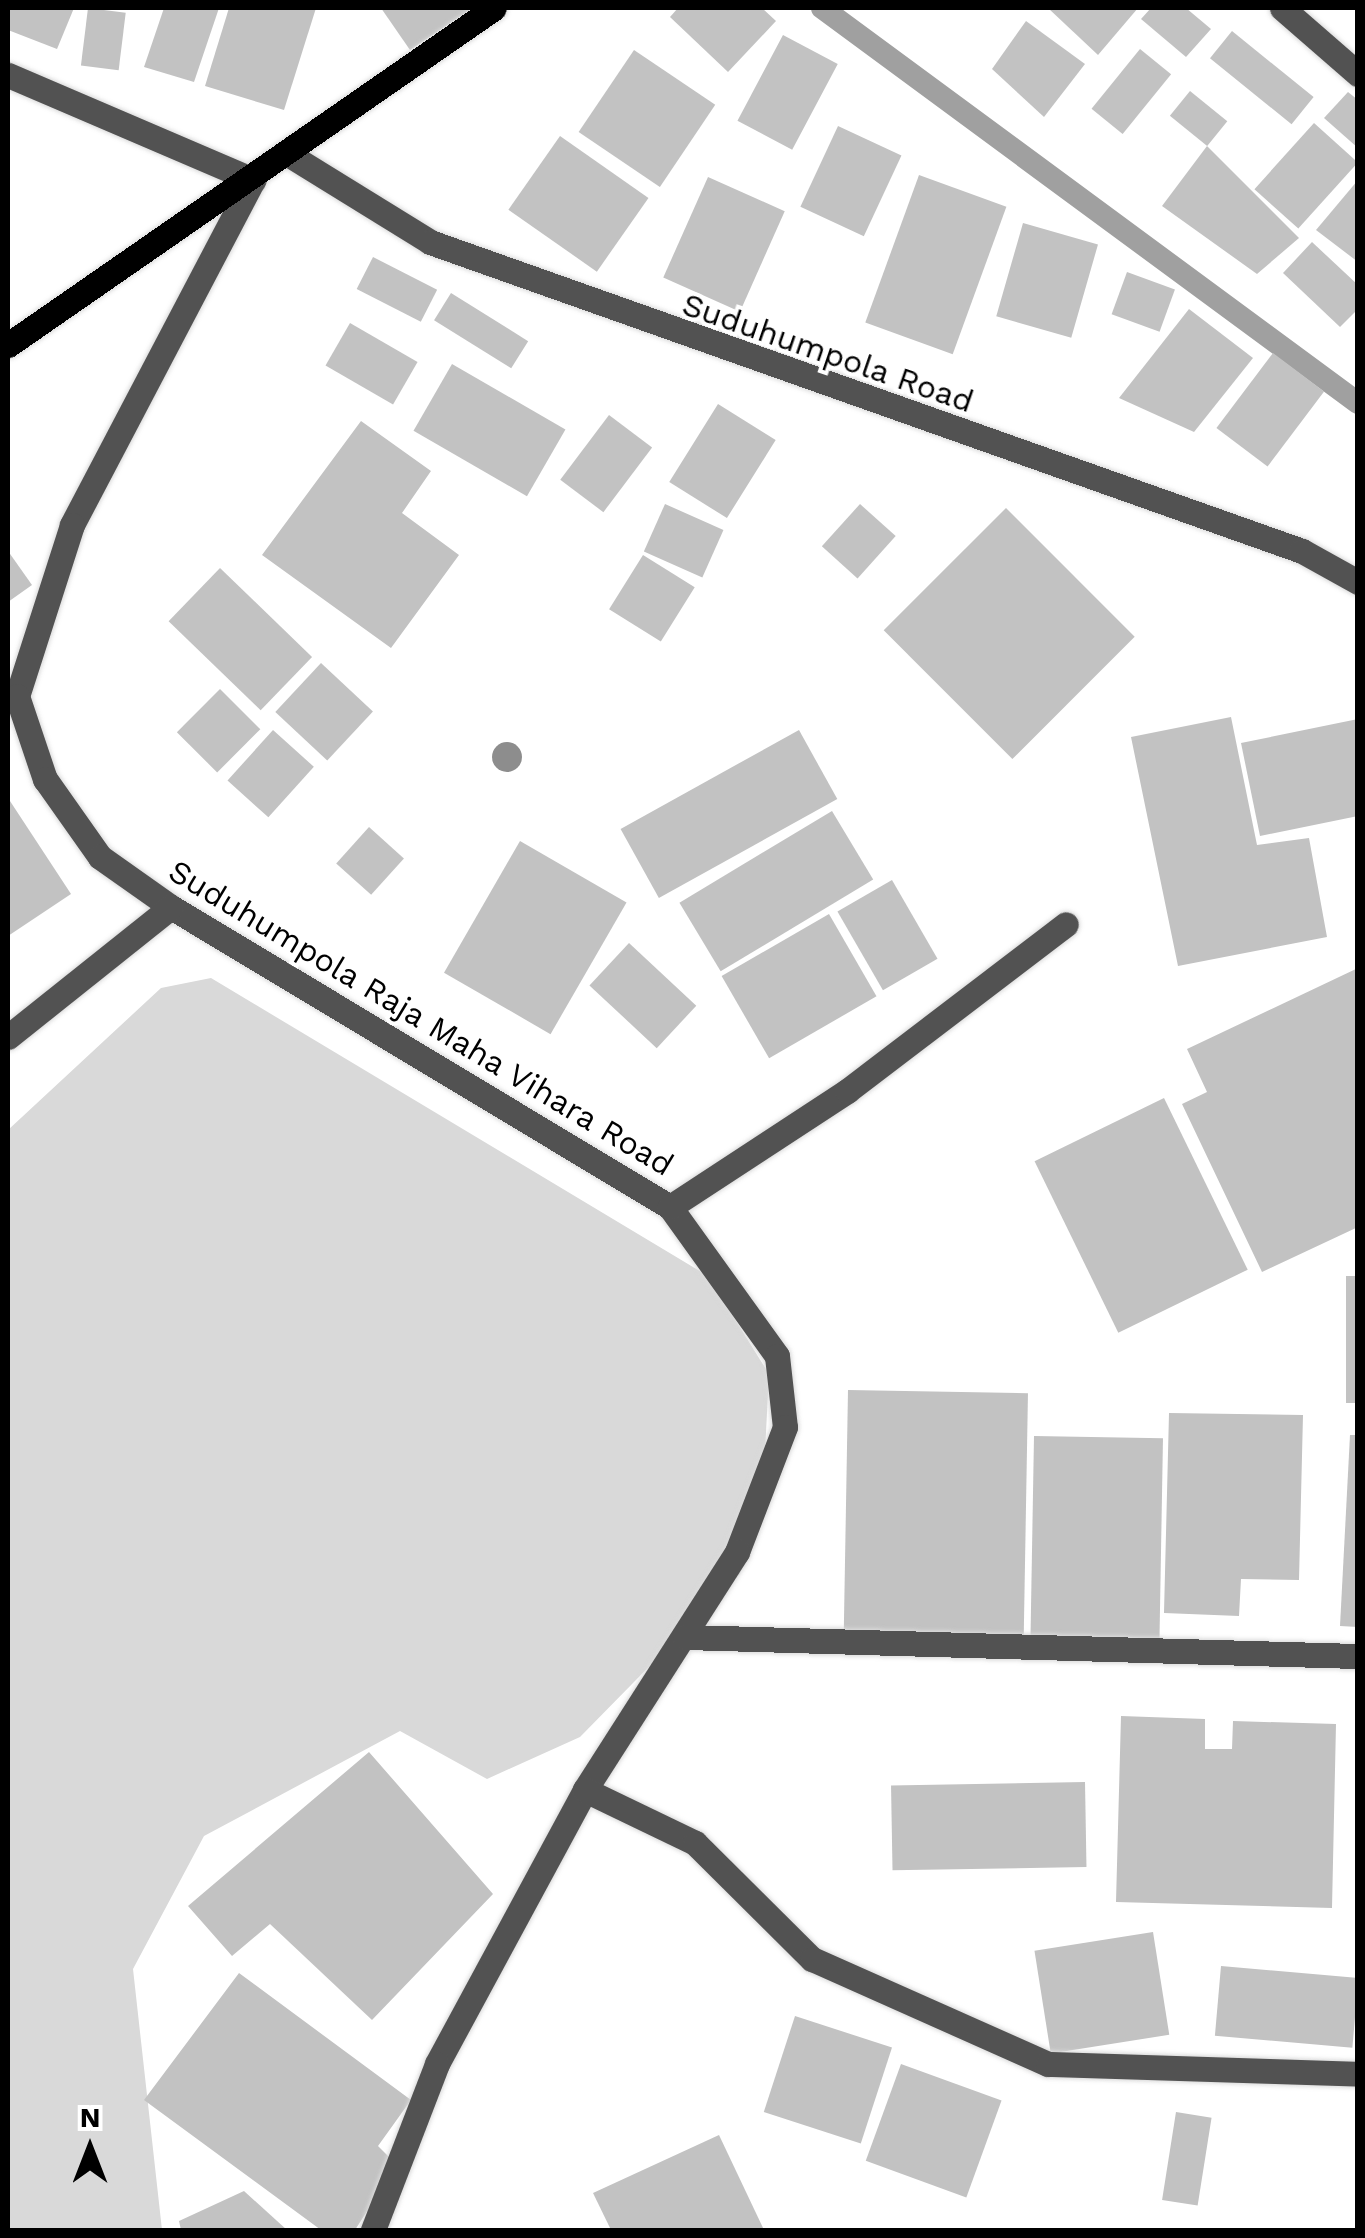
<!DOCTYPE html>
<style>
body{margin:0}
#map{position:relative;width:1365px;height:2238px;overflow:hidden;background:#fff;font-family:"Work Sans",sans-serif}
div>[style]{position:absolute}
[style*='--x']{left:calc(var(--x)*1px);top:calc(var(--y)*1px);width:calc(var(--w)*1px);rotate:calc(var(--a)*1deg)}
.green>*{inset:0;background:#d9d9d9}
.stream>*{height:22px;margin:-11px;padding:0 11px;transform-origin:11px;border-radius:11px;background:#a0a0a0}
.building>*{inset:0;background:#c2c2c2;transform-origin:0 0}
.roads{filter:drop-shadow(0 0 2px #dbdbdb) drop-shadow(0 0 2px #dbdbdb)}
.minor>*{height:25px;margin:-12.5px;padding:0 12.5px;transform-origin:12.5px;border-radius:12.5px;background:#525252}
.major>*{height:25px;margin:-12.5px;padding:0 12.5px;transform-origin:12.5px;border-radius:12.5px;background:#000}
.trees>*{width:30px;height:30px;margin:-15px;border-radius:50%;background:#8d8d8d}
span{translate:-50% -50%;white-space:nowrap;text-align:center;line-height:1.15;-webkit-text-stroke:8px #fff;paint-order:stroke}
.street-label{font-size:32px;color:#000}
.frame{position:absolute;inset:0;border:10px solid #000;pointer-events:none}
.north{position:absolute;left:40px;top:2098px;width:100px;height:100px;-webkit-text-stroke:8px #fff;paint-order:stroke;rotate:0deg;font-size:28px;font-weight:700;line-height:40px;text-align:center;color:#000}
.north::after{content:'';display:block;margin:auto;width:35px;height:45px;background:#000;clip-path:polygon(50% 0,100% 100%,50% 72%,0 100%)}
</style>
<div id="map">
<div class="green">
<div style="clip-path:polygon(211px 978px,708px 1276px,769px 1374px,764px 1471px,740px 1574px,580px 1737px,487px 1779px,400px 1731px,204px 1836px,133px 1969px,162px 2230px,8px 2230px,8px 1130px,161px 988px)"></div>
</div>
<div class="stream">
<div style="--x:822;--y:8;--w:666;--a:36.39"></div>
</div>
<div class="building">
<div style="clip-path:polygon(8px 8px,74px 8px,57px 49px,8px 30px)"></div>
<div style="left:88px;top:8px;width:38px;height:58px;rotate:7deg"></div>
<div style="clip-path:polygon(164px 8px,219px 8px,194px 82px,144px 67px)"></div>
<div style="clip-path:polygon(229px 8px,316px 8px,284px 110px,205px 86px)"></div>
<div style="clip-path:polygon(381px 8px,473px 8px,410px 50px)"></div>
<div style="clip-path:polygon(678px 8px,762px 8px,776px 21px,728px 72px,670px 17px)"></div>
<div style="clip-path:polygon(1048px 8px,1138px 8px,1098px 55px)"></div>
<div style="clip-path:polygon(1151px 8px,1186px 8px,1211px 29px,1186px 57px,1141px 19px)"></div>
<div style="clip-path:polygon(1026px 21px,1085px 64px,1044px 117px,992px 69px)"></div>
<div style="left:1232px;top:31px;width:105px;height:35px;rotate:39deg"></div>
<div style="left:783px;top:35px;width:62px;height:97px;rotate:28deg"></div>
<div style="left:1140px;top:49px;width:40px;height:77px;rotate:39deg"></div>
<div style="left:634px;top:50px;width:98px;height:99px;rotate:34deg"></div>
<div style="left:1190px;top:91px;width:48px;height:32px;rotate:39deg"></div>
<div style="clip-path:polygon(1348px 92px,1358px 100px,1358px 148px,1324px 118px)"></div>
<div style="left:1314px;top:123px;width:59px;height:89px;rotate:42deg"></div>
<div style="left:838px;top:126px;width:70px;height:89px;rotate:25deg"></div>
<div style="left:560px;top:136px;width:108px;height:90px;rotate:35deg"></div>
<div style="clip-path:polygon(1207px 146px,1299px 238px,1257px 274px,1162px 206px)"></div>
<div style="left:919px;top:175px;width:93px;height:157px;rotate:20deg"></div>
<div style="left:708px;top:177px;width:84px;height:110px;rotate:24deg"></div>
<div style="clip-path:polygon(1358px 180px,1358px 262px,1316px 230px)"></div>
<div style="left:1023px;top:223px;width:78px;height:97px;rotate:16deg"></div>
<div style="clip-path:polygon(1312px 242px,1358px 285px,1358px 309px,1340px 327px,1283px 273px)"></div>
<div style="left:373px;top:257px;width:72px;height:36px;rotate:27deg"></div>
<div style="left:1127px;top:272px;width:51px;height:45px;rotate:20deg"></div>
<div style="left:451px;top:293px;width:91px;height:32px;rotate:32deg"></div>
<div style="clip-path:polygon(1189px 309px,1253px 358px,1194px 432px,1119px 398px)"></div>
<div style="left:350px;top:323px;width:78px;height:49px;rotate:30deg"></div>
<div style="left:1273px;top:353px;width:64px;height:94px;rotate:37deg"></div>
<div style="left:452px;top:364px;width:131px;height:77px;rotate:30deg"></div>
<div style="left:718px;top:404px;width:68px;height:92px;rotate:32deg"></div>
<div style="left:609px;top:415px;width:54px;height:81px;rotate:37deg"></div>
<div style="clip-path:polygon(361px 421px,431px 471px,402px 513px,459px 555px,391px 648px,262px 555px)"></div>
<div style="left:665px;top:504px;width:64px;height:52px;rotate:24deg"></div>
<div style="left:860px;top:504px;width:48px;height:57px;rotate:42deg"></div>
<div style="left:1006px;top:508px;width:182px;height:173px;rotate:45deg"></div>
<div style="clip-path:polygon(8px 551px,32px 585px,8px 602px)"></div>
<div style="left:643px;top:555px;width:61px;height:64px;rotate:32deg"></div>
<div style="left:220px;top:568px;width:128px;height:74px;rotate:44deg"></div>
<div style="left:321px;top:663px;width:71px;height:67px;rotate:43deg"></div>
<div style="left:220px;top:689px;width:57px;height:61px;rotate:45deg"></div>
<div style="clip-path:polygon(1231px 717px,1257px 845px,1309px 838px,1327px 937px,1178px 966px,1131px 737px)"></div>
<div style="clip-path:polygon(1358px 719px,1358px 816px,1260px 836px,1241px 743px)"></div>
<div style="left:273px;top:730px;width:55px;height:68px;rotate:42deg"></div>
<div style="left:799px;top:730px;width:79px;height:204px;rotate:61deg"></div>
<div style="clip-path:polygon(8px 798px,71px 894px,8px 936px)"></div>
<div style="left:832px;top:811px;width:80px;height:178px;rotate:59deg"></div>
<div style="left:369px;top:827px;width:47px;height:49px;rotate:42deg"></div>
<div style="left:520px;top:841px;width:123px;height:152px;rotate:30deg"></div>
<div style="left:892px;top:880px;width:91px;height:63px;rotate:60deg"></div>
<div style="left:829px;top:914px;width:95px;height:124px;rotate:60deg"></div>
<div style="left:629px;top:943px;width:92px;height:58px;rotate:43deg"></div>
<div style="clip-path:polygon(1358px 968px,1358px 1227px,1262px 1272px,1182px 1104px,1207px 1092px,1187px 1049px)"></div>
<div style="left:1164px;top:1098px;width:191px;height:144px;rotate:64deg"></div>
<div style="left:1346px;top:1276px;width:12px;height:127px"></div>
<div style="left:848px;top:1390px;width:180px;height:252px;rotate:1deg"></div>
<div style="clip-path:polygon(1169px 1413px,1303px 1415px,1299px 1580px,1241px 1579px,1239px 1616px,1164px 1613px)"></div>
<div style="clip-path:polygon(1350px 1435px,1358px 1435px,1358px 1627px,1340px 1626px)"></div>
<div style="left:1034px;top:1436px;width:129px;height:200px;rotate:1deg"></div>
<div style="clip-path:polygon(1121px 1716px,1205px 1719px,1205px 1749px,1232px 1749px,1233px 1721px,1336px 1724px,1332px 1908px,1116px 1902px)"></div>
<div style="clip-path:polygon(369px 1752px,493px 1894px,372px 2020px,270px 1924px,232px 1956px,188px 1906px)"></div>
<div style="left:1085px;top:1782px;width:85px;height:194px;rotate:89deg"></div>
<div style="left:1153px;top:1932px;width:104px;height:120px;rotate:81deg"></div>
<div style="left:1221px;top:1966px;width:138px;height:70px;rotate:5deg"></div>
<div style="clip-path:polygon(239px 1973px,411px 2100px,378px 2146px,397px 2165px,355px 2230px,321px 2230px,144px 2100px)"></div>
<div style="left:795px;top:2016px;width:102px;height:101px;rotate:18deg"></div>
<div style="left:901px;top:2064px;width:107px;height:103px;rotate:20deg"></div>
<div style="left:1176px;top:2112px;width:36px;height:89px;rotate:9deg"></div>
<div style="clip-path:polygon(719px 2135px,764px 2230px,611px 2230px,593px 2193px)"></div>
<div style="clip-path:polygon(244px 2191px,287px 2230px,181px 2230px,179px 2221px)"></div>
</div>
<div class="roads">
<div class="minor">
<div style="--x:1282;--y:8;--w:101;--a:41"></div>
<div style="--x:8;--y:75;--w:267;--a:23.2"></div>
<div style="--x:253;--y:180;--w:390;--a:117.7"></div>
<div style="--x:72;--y:525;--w:180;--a:107.8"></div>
<div style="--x:17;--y:696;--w:88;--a:71.4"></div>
<div style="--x:45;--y:779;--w:95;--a:54.8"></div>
<div style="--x:100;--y:857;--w:87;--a:35.2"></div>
<div style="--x:171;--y:907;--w:582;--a:31.01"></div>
<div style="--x:670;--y:1207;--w:183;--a:54.3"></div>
<div style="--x:777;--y:1356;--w:71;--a:83.6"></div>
<div style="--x:785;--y:1427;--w:134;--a:111"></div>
<div style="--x:737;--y:1552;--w:282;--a:122.6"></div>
<div style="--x:585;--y:1790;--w:311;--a:118.4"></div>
<div style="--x:437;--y:2064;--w:178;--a:111.1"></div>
<div style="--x:291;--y:156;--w:163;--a:31.7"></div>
<div style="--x:430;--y:242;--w:925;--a:19.51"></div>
<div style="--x:1302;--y:551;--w:64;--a:29"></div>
<div style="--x:8;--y:1037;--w:208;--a:-38.6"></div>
<div style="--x:670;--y:1207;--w:212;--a:-33.2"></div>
<div style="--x:847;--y:1091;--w:275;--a:-37.3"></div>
<div style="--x:685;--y:1637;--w:673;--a:1.62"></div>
<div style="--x:585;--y:1790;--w:122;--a:25.7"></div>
<div style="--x:695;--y:1843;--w:165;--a:44.8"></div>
<div style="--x:812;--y:1959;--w:258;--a:24"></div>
<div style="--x:1048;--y:2064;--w:310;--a:1.8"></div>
</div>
<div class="major">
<div style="--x:8;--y:345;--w:591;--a:-34.74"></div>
</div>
</div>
<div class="trees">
<div style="left:507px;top:757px"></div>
</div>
<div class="street-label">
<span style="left:828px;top:353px;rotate:19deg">Suduhumpola Road</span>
<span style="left:421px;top:1018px;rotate:31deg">Suduhumpola Raja Maha Vihara Road</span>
</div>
<div class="frame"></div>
<div class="north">N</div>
</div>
